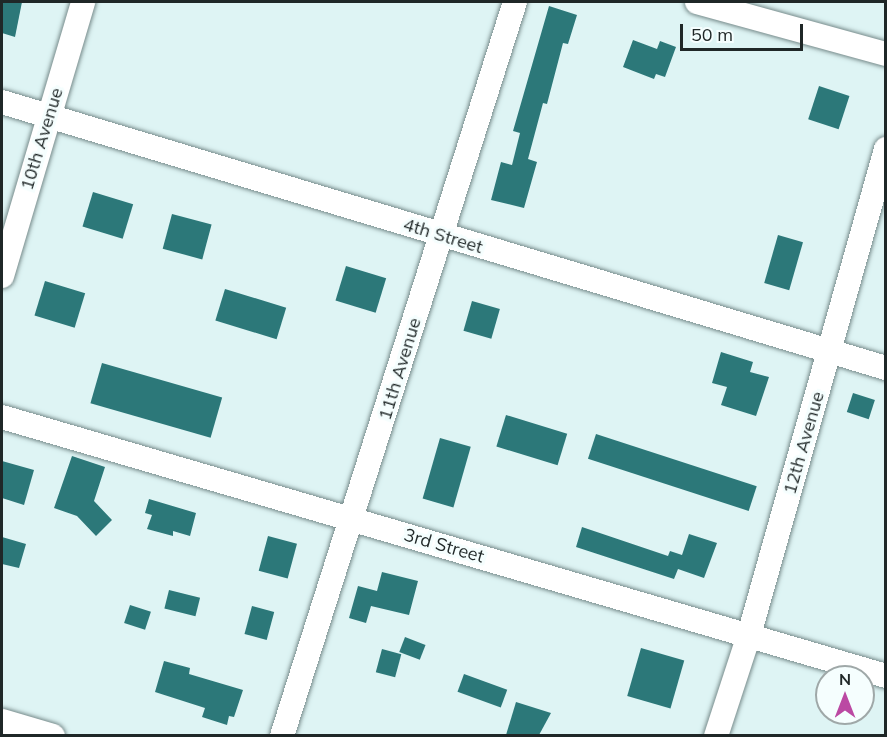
<!DOCTYPE html>
<style>
body{margin:0}
#map{position:relative;width:887px;height:737px;overflow:hidden;background:#def4f4;font-family:Mulish,sans-serif}
div>[style]{position:absolute}
[style*='--x']{left:calc(var(--x)*1px);top:calc(var(--y)*1px);width:calc(var(--w)*1px);rotate:calc(var(--a)*1deg)}
.building>*{inset:0;background:#2c7879;transform-origin:0 0}
.roads{filter:drop-shadow(0 0 2px #778b8b) drop-shadow(0 0 2px #778b8b)}
.minor>*{height:24px;margin:-12px;padding:0 12px;transform-origin:12px;border-radius:12px;background:#fff}
span{translate:-50% -50%;white-space:nowrap;text-align:center;line-height:1.15;-webkit-text-stroke:6px #f5fefe;paint-order:stroke}
.street-label{font-size:18px;color:#1f2727}
.frame{position:absolute;inset:0;border:3px solid #1f2727;pointer-events:none}
.north{position:absolute;left:815px;top:665px;width:60px;height:60px;box-sizing:border-box;background:#f5fefe;border:2px solid #9fa8a8;border-radius:50%;rotate:0deg;font-size:16px;font-weight:700;line-height:24px;text-align:center;color:#1f2727}
.north::after{content:'';display:block;margin:auto;width:21px;height:27px;background:#bb49a3;clip-path:polygon(50% 0,100% 100%,50% 72%,0 100%)}
.scale{position:absolute;left:680px;top:24px;width:123px;height:27px;box-sizing:border-box;border:3px solid #1f2727;border-top:0;padding-left:8px;font-size:18px;line-height:21px;white-space:nowrap;color:#1f2727;-webkit-text-stroke:4px #f5fefe;paint-order:stroke}
</style>
<div id="map">
<div class="building">
<div style="clip-path:polygon(2px 2px,22px 2px,15px 37px,2px 33px)"></div>
<div style="clip-path:polygon(549px 6px,577px 15px,568px 44px,563px 43px,547px 104px,543px 103px,528px 159px,537px 162px,524px 208px,491px 200px,501px 162px,512px 165px,520px 133px,513px 131px)"></div>
<div style="clip-path:polygon(633px 40px,657px 49px,660px 41px,676px 47px,665px 77px,656px 74px,654px 79px,623px 67px)"></div>
<div style="left:819px;top:86px;width:32px;height:35px;rotate:18deg"></div>
<div style="left:93px;top:192px;width:42px;height:36px;rotate:17deg"></div>
<div style="left:172px;top:214px;width:41px;height:36px;rotate:15deg"></div>
<div style="left:778px;top:235px;width:26px;height:50px;rotate:16deg"></div>
<div style="left:346px;top:266px;width:42px;height:36px;rotate:17deg"></div>
<div style="left:45px;top:281px;width:42px;height:36px;rotate:17deg"></div>
<div style="left:225px;top:289px;width:64px;height:33px;rotate:17deg"></div>
<div style="left:472px;top:301px;width:29px;height:31px;rotate:16deg"></div>
<div style="clip-path:polygon(721px 352px,753px 362px,750px 372px,769px 377px,756px 416px,721px 405px,727px 387px,712px 383px)"></div>
<div style="left:102px;top:363px;width:125px;height:42px;rotate:16deg"></div>
<div style="left:853px;top:393px;width:23px;height:20px;rotate:18deg"></div>
<div style="left:506px;top:415px;width:64px;height:33px;rotate:17deg"></div>
<div style="left:596px;top:434px;width:169px;height:26px;rotate:18deg"></div>
<div style="left:440px;top:438px;width:32px;height:63px;rotate:16deg"></div>
<div style="clip-path:polygon(72px 456px,105px 467px,94px 501px,112px 520px,96px 536px,77px 516px,54px 508px)"></div>
<div style="clip-path:polygon(2px 461px,34px 470px,24px 505px,2px 498px)"></div>
<div style="clip-path:polygon(149px 499px,196px 513px,190px 536px,173px 531px,173px 536px,147px 529px,152px 515px,145px 513px)"></div>
<div style="clip-path:polygon(582px 527px,668px 556px,670px 551px,682px 555px,689px 534px,717px 543px,704px 578px,678px 569px,674px 579px,576px 547px)"></div>
<div style="left:268px;top:536px;width:30px;height:36px;rotate:15deg"></div>
<div style="clip-path:polygon(2px 537px,26px 544px,19px 568px,2px 564px)"></div>
<div style="clip-path:polygon(382px 572px,418px 581px,409px 615px,371px 606px,366px 623px,349px 618px,358px 586px,377px 591px)"></div>
<div style="left:169px;top:590px;width:32px;height:19px;rotate:14deg"></div>
<div style="left:130px;top:605px;width:22px;height:19px;rotate:18deg"></div>
<div style="left:252px;top:606px;width:23px;height:29px;rotate:15deg"></div>
<div style="left:405px;top:637px;width:22px;height:16px;rotate:21deg"></div>
<div style="left:641px;top:648px;width:45px;height:50px;rotate:16deg"></div>
<div style="left:382px;top:649px;width:20px;height:24px;rotate:15deg"></div>
<div style="clip-path:polygon(164px 661px,190px 668px,189px 674px,243px 690px,234px 717px,229px 716px,227px 725px,202px 717px,205px 708px,155px 692px)"></div>
<div style="left:464px;top:674px;width:46px;height:19px;rotate:20deg"></div>
<div style="clip-path:polygon(516px 702px,551px 713px,539px 735px,506px 735px)"></div>
</div>
<div class="roads">
<div class="minor">
<div style="--x:697;--y:2;--w:196;--a:15.4"></div>
<div style="--x:2;--y:102;--w:923;--a:16.75"></div>
<div style="--x:2;--y:276;--w:286;--a:-73.5"></div>
<div style="--x:2;--y:417;--w:921;--a:16.33"></div>
<div style="--x:2;--y:721;--w:53;--a:16.4"></div>
<div style="--x:282;--y:736;--w:770;--a:-72.39"></div>
<div style="--x:716;--y:736;--w:106;--a:-71.9"></div>
<div style="--x:749;--y:635;--w:505;--a:-74.26"></div>
</div>
</div>
<div class="street-label">
<span style="left:42px;top:139px;rotate:-73deg">10th Avenue</span>
<span style="left:443px;top:236px;rotate:17deg">4th Street</span>
<span style="left:400px;top:369px;rotate:-73deg">11th Avenue</span>
<span style="left:804px;top:443px;rotate:-74deg">12th Avenue</span>
<span style="left:444px;top:546px;rotate:16deg">3rd Street</span>
</div>
<div class="frame"></div>
<div class="north">N</div>
<div class="scale">50 m</div>
</div>
